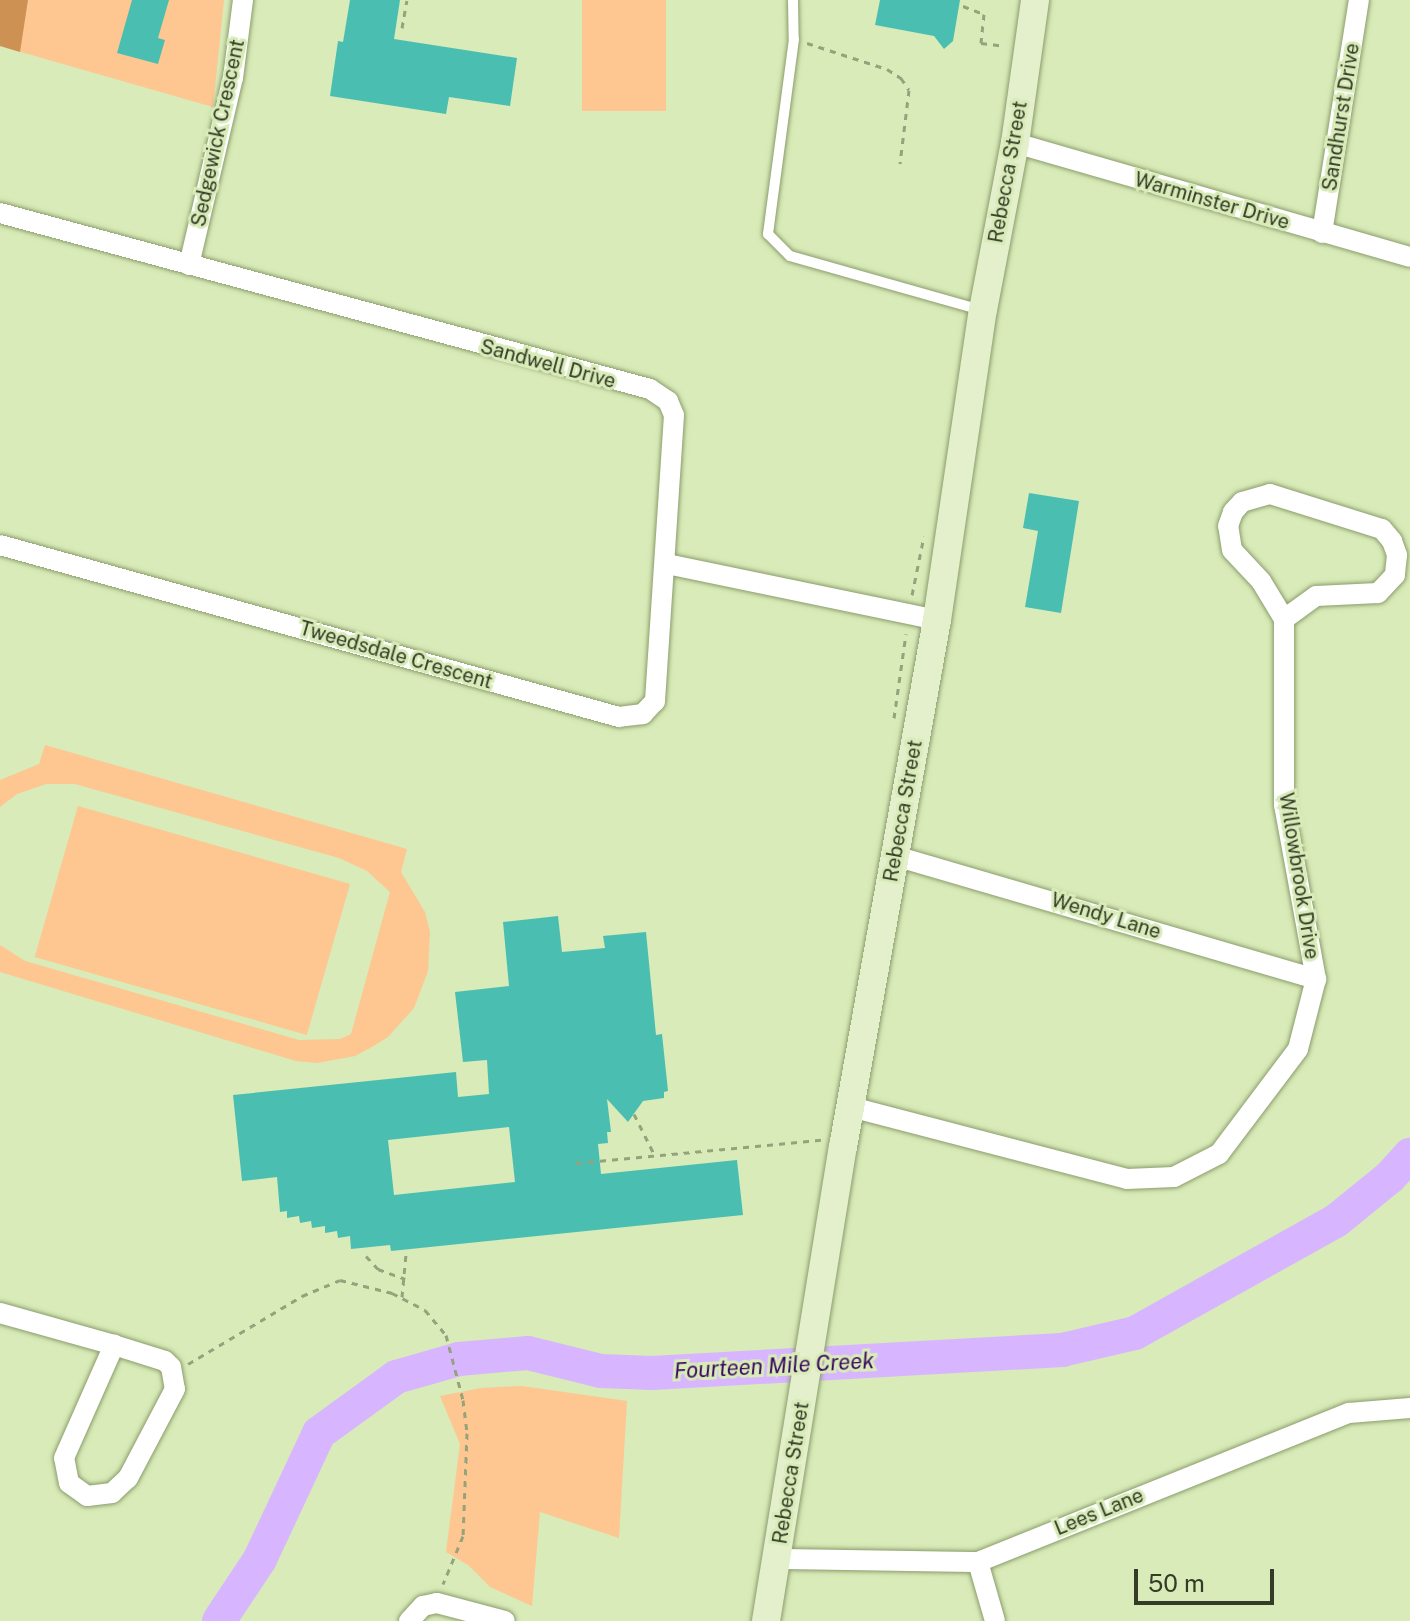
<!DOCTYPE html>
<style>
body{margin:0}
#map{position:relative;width:1410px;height:1621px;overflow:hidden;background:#d8ebb8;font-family:"Public Sans",sans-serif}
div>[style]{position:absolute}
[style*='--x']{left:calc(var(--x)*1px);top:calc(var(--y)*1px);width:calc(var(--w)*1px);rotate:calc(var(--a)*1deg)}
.green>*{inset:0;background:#fec691;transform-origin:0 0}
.forest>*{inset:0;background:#cd9154}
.river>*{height:34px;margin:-17px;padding:0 17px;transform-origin:17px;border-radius:17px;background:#d7b6ff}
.building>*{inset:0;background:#4abfb1}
.path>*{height:3px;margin-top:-1.5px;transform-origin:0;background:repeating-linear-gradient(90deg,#94a37c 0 6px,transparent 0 12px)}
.roads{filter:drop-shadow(0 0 2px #8b9d6c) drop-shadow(0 0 2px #8b9d6c)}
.lane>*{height:10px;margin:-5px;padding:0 5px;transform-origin:5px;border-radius:5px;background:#fff}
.street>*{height:20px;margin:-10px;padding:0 10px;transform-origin:10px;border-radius:10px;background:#fff}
.secondary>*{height:28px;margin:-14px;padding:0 14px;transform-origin:14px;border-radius:14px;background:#e4f0cc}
span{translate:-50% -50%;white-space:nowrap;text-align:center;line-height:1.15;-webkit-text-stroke:6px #d8ebb8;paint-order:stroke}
.street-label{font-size:20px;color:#343c27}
.water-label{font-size:22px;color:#3b0a5f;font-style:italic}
.scale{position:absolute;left:1134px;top:1569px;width:140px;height:36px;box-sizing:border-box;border:4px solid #343c27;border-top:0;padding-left:10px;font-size:24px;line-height:28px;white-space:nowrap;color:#343c27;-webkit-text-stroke:6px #d8ebb8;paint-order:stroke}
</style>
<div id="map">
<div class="green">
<div style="clip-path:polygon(0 0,224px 0,213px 107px,0 46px)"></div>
<div style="left:582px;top:0;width:84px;height:111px"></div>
<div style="clip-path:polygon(45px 745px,407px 849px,401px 872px,425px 912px,430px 932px,428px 971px,414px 1008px,388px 1037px,372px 1047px,355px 1056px,317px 1063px,296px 1061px,0 972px,0 945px,25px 961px,299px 1040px,340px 1039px,351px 1034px,390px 892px,367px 871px,339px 858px,75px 784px,46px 784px,17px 794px,0 807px,0 780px,39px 764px)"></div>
<div style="left:78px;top:806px;width:283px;height:157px;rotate:16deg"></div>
<div style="clip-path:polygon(522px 1386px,627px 1401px,619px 1538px,540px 1512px,532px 1606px,490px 1587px,468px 1565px,446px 1552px,460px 1444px,440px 1396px,481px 1388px)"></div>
</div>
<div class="forest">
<div style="clip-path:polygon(0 0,28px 0,20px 52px,0 46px)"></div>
</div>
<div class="river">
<div style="--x:219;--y:1621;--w:74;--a:-56.5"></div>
<div style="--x:260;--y:1559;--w:139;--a:-64.9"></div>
<div style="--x:319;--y:1433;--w:95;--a:-36"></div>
<div style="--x:396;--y:1377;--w:66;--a:-15.9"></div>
<div style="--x:459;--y:1359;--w:69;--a:-5"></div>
<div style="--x:528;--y:1353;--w:75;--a:13.9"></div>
<div style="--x:601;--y:1371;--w:51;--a:2.2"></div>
<div style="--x:652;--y:1373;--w:411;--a:-3.2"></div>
<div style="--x:1062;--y:1350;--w:75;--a:-13.1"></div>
<div style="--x:1135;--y:1333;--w:231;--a:-29.2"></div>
<div style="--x:1337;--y:1220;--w:68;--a:-39.1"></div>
<div style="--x:1390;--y:1177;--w:30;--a:-48"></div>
</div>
<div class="building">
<div style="clip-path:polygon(132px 0,169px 0,158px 38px,165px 40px,158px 64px,117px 53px)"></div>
<div style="clip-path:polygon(350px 0,400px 0,394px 39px,517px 58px,510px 106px,449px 97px,446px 114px,330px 96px,338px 41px,343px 42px)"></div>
<div style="clip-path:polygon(880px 0,960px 0,953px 41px,944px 49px,934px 36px,875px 25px)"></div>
<div style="clip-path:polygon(1029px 493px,1079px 501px,1061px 613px,1025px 607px,1038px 531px,1023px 528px)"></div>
<div style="clip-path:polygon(evenodd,558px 916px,562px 952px,605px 948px,603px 936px,646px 932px,656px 1035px,662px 1034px,668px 1091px,664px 1092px,664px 1098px,643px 1101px,628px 1122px,607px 1099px,611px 1132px,607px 1132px,608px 1143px,598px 1144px,601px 1174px,737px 1160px,743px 1215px,391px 1251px,390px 1245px,351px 1249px,350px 1236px,338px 1238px,337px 1231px,325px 1233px,325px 1226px,312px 1228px,311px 1221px,300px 1223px,299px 1216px,287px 1218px,287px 1211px,280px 1212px,277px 1177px,242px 1181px,233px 1095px,456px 1072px,458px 1097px,489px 1094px,487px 1060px,463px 1062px,455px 992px,509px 986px,503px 922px,558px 916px,509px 1127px,515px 1182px,394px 1195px,388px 1140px,509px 1127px)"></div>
</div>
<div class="path">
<div style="--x:963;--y:6;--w:22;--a:21"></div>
<div style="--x:984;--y:14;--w:29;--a:96"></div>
<div style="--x:981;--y:43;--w:23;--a:7"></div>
<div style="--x:402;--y:28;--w:28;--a:-80"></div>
<div style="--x:807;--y:43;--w:84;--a:18"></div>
<div style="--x:887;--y:69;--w:17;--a:33"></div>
<div style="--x:901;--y:78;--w:14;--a:56"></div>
<div style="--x:909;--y:90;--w:74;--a:97"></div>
<div style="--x:912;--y:595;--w:60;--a:-78.5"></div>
<div style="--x:894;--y:718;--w:85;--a:-81.9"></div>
<div style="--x:634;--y:1114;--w:45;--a:63.4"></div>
<div style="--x:576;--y:1163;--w:246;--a:-5.4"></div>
<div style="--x:366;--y:1256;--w:18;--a:47"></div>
<div style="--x:378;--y:1269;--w:29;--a:20"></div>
<div style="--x:402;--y:1297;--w:43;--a:-84.7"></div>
<div style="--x:188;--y:1364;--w:133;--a:-30.8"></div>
<div style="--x:302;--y:1296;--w:41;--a:-22.8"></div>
<div style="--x:340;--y:1280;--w:54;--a:14"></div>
<div style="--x:392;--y:1293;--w:37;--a:27"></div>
<div style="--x:425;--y:1310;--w:33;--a:50"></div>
<div style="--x:446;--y:1335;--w:67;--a:75.3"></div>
<div style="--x:463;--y:1400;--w:33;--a:83"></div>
<div style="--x:467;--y:1433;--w:103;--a:92.2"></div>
<div style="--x:463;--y:1536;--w:52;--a:112.6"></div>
</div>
<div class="roads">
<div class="lane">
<div style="--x:793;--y:0;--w:39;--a:89"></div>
<div style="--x:794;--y:39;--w:197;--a:97.6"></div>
<div style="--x:768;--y:234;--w:31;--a:45"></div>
<div style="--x:790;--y:256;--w:198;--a:15.8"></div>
</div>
<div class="street">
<div style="--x:1015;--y:143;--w:411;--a:16.1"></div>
<div style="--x:0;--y:213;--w:673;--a:15.15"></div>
<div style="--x:650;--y:389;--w:22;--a:34"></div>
<div style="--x:668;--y:401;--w:15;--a:67"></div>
<div style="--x:674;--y:415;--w:287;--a:93.8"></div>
<div style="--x:655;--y:701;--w:18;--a:133"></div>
<div style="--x:643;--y:714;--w:24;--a:173"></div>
<div style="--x:619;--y:717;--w:642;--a:-164.47"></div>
<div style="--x:1322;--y:233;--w:236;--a:-81"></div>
<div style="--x:189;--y:265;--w:192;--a:-76.8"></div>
<div style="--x:233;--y:78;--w:79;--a:-82.7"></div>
<div style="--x:667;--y:564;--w:276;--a:11.7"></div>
<div style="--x:895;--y:856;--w:439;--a:16.3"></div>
<div style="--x:851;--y:1107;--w:285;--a:14.6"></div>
<div style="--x:1127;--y:1179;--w:47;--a:-2.4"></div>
<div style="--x:1174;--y:1177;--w:51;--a:-27.1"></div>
<div style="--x:1219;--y:1154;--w:131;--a:-53"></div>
<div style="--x:1298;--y:1049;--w:72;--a:-75.6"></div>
<div style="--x:1316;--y:979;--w:177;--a:-100.4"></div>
<div style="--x:1284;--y:805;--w:186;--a:-90"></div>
<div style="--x:1284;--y:619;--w:44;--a:-121.2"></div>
<div style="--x:1261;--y:581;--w:42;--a:-133.1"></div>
<div style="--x:1232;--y:550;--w:24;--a:-99"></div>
<div style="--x:1228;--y:526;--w:15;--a:-70"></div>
<div style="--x:1233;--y:512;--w:13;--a:-48"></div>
<div style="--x:1242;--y:502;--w:29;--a:-16"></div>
<div style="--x:1270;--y:494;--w:117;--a:17.4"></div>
<div style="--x:1382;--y:529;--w:16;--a:50"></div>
<div style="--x:1392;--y:541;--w:15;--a:70"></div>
<div style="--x:1397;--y:555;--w:20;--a:96"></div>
<div style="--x:1395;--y:575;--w:25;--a:133"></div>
<div style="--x:1378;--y:593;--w:62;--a:177.2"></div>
<div style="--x:1316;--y:596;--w:39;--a:144"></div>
<div style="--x:0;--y:1313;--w:118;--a:15.7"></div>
<div style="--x:114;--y:1345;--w:53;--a:17.4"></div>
<div style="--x:165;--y:1361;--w:8;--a:45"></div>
<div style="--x:171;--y:1367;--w:22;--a:80"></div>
<div style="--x:175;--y:1389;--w:101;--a:117.8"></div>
<div style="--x:128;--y:1478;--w:22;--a:137"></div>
<div style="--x:112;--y:1493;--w:25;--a:173"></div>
<div style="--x:87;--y:1496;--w:22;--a:-144"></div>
<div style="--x:69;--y:1483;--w:25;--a:-101"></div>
<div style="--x:64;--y:1458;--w:124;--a:-66.1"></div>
<div style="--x:778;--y:1559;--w:200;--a:0.9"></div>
<div style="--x:978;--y:1562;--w:400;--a:-21.9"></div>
<div style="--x:1349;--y:1413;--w:61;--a:-4.7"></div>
<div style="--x:978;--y:1562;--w:61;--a:73.9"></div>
<div style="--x:409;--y:1621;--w:21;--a:-47"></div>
<div style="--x:423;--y:1606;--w:14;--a:-12"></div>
<div style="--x:437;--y:1603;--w:70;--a:14.8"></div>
</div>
<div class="secondary">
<div style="--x:766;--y:1621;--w:480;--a:-80.8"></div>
<div style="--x:843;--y:1147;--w:535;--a:-79.89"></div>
<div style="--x:937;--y:620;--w:313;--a:-81.6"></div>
<div style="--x:983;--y:310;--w:170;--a:-79.2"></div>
<div style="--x:1015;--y:143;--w:144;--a:-82"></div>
</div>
</div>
<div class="street-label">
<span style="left:1341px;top:117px;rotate:-81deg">Sandhurst Drive</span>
<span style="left:218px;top:133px;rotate:-78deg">Sedgewick Crescent</span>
<span style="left:1008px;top:172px;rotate:-80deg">Rebecca Street</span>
<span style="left:1212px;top:201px;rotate:16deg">Warminster Drive</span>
<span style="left:548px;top:364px;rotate:15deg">Sandwell Drive</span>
<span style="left:396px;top:655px;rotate:16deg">Tweedsdale Crescent</span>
<span style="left:903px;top:811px;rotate:-80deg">Rebecca Street</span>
<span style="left:1299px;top:876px;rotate:81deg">Willowbrook Drive</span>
<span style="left:1106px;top:916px;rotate:17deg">Wendy Lane</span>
<span style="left:791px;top:1473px;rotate:-81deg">Rebecca Street</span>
<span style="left:1099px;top:1512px;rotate:-22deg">Lees Lane</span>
</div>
<div class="water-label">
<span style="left:774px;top:1366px;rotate:-3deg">Fourteen Mile Creek</span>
</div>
<div class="scale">50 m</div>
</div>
